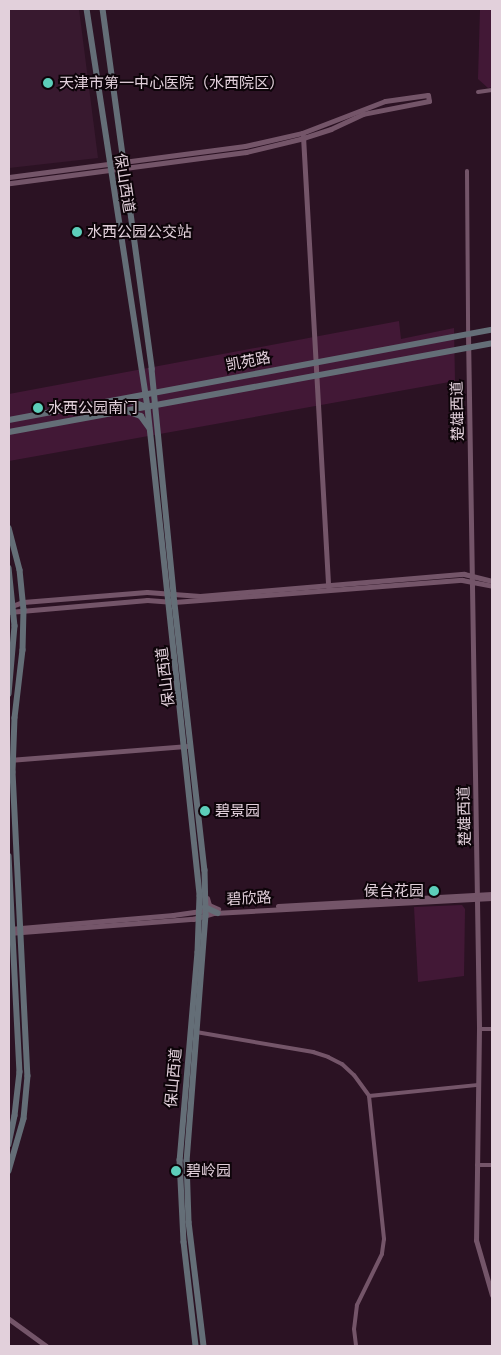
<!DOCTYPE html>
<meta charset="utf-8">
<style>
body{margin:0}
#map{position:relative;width:501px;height:1355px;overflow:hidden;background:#2b1223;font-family:Commissioner,"Noto Sans SC",sans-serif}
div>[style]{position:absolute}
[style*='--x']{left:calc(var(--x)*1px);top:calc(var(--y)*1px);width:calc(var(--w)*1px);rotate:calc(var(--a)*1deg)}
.built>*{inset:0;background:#38192f}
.green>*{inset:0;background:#421836}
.minor>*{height:4px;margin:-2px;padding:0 2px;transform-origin:2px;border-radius:2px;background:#745569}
.tertiary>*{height:5px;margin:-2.5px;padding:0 2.5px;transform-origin:2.5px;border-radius:2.5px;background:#745569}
.secondary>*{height:5.5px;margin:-2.75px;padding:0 2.75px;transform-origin:2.75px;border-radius:2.75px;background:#646e77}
.dots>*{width:14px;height:14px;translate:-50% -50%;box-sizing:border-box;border:2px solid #0d0409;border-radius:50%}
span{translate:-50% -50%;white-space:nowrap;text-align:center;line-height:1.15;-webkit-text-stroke:4px #0d0409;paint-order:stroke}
.poi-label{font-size:15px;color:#e2d0db}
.left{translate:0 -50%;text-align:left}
.right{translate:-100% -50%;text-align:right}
.street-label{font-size:15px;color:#e2d0db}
.frame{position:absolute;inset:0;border:10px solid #e2d0db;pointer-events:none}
</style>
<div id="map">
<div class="built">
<div style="clip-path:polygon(9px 9px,79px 9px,98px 158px,9px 168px)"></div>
</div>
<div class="green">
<div style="clip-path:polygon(480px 9px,492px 9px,492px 87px,488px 88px,478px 79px)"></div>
<div style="clip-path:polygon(399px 321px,401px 339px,454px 328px,455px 381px,9px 461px,9px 394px)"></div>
<div style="clip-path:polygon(462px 905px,465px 909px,464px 976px,418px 982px,414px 907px)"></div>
</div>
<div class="minor">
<div style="--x:478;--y:92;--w:14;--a:-8"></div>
<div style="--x:467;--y:171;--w:163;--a:89.6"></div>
<div style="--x:479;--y:1029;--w:13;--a:0"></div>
<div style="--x:196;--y:1032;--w:119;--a:9.7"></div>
<div style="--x:313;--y:1052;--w:16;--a:18"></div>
<div style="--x:328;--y:1057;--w:16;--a:27"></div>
<div style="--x:342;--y:1064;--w:16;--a:43"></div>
<div style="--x:354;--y:1075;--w:26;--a:54"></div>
<div style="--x:369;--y:1096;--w:144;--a:84"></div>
<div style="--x:384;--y:1239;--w:15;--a:98"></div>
<div style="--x:382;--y:1254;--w:57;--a:116.1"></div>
<div style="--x:357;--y:1305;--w:24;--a:97"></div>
<div style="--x:354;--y:1329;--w:17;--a:83"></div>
<div style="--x:369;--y:1096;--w:110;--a:-5.8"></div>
<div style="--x:477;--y:1165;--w:15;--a:0"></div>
</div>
<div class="tertiary">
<div style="--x:303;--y:136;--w:452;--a:86.8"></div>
<div style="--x:9;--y:177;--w:238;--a:-7.5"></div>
<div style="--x:245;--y:146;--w:58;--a:-12.8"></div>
<div style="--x:302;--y:133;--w:89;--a:-21.1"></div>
<div style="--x:385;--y:101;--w:43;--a:-7.9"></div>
<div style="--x:428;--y:95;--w:6;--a:81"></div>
<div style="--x:429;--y:101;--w:67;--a:168.9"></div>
<div style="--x:363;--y:114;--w:35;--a:155"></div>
<div style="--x:331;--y:129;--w:28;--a:162"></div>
<div style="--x:304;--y:138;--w:60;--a:166.4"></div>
<div style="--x:246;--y:152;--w:239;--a:172.5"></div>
<div style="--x:468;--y:334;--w:695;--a:89.09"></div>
<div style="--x:479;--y:1029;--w:211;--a:90.8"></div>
<div style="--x:476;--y:1240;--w:57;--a:73.8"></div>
<div style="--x:9;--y:607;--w:15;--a:-20"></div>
<div style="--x:23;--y:602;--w:124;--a:-4.6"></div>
<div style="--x:147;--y:592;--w:53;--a:4.3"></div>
<div style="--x:200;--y:596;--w:265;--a:-4.8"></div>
<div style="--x:464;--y:574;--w:29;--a:14"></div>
<div style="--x:9;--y:612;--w:139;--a:-5"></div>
<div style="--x:147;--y:600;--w:27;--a:4"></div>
<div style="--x:174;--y:602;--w:289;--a:-4.4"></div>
<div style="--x:462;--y:580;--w:31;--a:11"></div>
<div style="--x:9;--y:760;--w:180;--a:-4.5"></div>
<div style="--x:207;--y:898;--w:7;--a:74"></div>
<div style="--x:209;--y:905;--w:10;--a:24"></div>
<div style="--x:278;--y:906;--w:214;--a:-3.2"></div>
<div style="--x:9;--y:929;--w:165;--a:-4.9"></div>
<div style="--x:173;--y:915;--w:37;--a:-8"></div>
<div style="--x:9;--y:933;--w:185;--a:-4.4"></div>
<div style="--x:193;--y:919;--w:22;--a:-16"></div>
<div style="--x:214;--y:913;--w:278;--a:-3.1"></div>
<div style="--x:9;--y:1319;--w:46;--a:36.1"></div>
</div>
<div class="secondary">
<div style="--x:87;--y:9;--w:404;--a:81.3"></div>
<div style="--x:148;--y:408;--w:491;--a:83.9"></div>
<div style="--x:200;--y:896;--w:56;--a:92"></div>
<div style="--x:198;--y:952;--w:209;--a:94.9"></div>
<div style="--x:180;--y:1160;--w:82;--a:87.2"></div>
<div style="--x:184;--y:1242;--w:105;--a:83.4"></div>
<div style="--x:103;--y:9;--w:363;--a:82.2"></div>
<div style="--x:152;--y:369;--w:227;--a:84.4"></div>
<div style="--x:174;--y:595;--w:277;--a:83.6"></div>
<div style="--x:205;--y:870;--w:45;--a:88.7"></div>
<div style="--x:206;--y:915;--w:247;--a:94.4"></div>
<div style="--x:187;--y:1161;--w:61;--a:88.1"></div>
<div style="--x:189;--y:1222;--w:125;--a:83.1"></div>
<div style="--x:125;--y:399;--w:23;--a:20"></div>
<div style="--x:127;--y:411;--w:15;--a:20"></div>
<div style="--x:141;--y:416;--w:14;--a:54"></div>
<div style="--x:9;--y:420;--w:491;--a:-10.6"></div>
<div style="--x:9;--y:432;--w:491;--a:-10.4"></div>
<div style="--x:9;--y:528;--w:43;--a:75.3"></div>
<div style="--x:20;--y:570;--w:40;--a:84.3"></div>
<div style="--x:24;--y:610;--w:40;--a:91.4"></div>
<div style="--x:23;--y:650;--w:68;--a:96.7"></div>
<div style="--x:15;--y:718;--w:54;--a:92.1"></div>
<div style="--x:13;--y:772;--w:304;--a:87.2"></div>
<div style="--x:28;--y:1076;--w:43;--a:95.3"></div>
<div style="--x:24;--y:1119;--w:54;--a:106.1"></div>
<div style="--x:9;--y:568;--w:58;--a:84.1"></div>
<div style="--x:15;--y:626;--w:68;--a:95"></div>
<div style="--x:9;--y:856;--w:216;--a:87.1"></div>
<div style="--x:20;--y:1072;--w:44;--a:96.5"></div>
<div style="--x:15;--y:1116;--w:29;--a:102"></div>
<div style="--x:205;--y:907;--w:14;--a:25"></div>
</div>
<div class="dots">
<div style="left:48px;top:83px;background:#5cceba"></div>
<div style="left:77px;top:232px;background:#5cceba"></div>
<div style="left:38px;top:408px;background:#5cceba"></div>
<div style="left:205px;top:811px;background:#5cceba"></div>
<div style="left:434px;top:891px;background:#5cceba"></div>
<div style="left:176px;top:1171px;background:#5cceba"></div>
</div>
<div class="poi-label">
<span class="left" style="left:59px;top:83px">天津市第一中心医院（水西院区）</span>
<span class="left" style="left:87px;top:232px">水西公园公交站</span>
<span class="left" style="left:48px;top:408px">水西公园南门</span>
<span class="left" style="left:215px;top:811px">碧景园</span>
<span class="right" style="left:424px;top:891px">侯台花园</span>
<span class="left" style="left:186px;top:1171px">碧岭园</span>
</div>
<div class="street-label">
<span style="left:125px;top:183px;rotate:81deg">保山西道</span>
<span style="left:248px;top:361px;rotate:-11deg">凯苑路</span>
<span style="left:457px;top:411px;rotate:-91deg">楚雄西道</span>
<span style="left:165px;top:677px;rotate:-97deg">保山西道</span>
<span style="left:464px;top:816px;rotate:-91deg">楚雄西道</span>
<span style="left:249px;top:898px;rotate:-3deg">碧欣路</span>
<span style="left:173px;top:1078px;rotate:-85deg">保山西道</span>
</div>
<div class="frame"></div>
</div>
